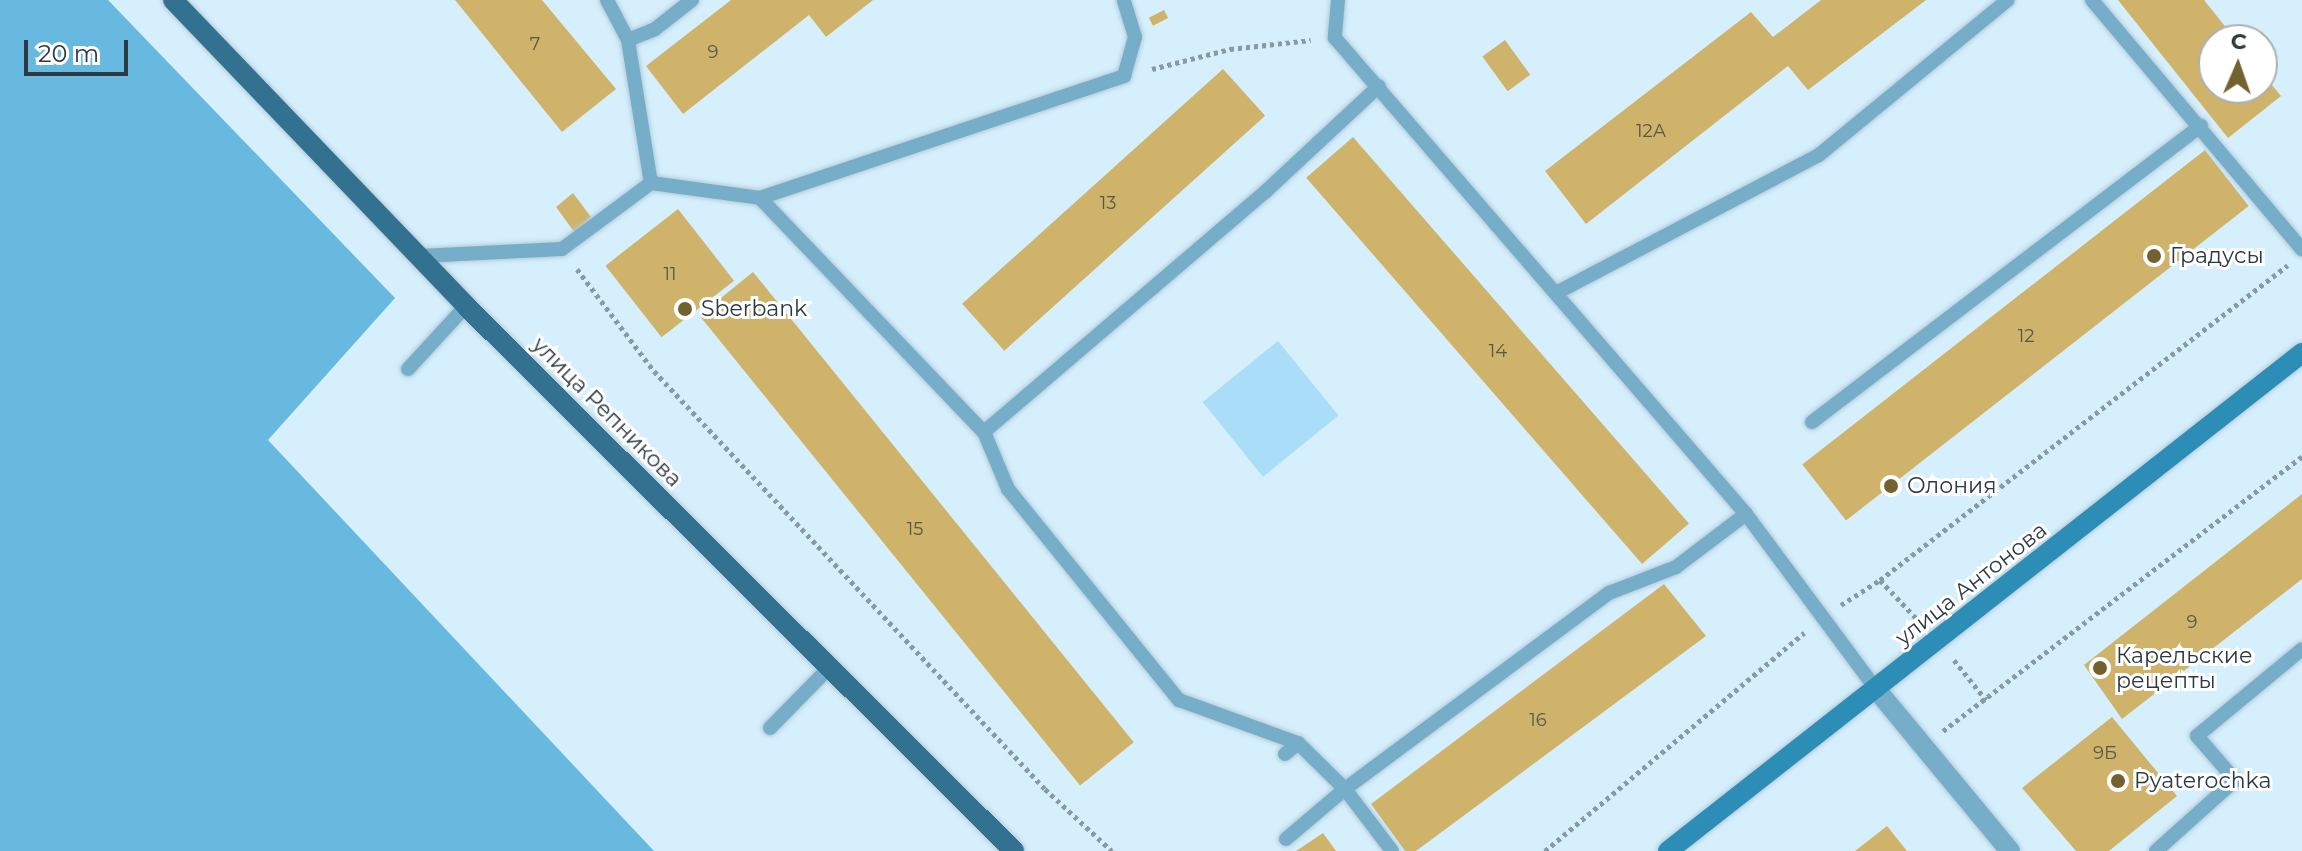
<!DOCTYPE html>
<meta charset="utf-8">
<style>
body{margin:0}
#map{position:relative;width:2302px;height:851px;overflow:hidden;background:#d6effd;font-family:Montserrat,sans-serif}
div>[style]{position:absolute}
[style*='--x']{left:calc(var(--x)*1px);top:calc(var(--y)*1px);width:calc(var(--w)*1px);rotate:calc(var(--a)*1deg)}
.green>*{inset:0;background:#aaddf7;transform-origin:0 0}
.forest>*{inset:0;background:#68b9e0}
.building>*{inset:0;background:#cfb36a;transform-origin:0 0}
.path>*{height:5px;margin-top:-2.5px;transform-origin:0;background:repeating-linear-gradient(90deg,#889ba5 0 4px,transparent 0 8px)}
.roads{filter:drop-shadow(0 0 2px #b4cbd7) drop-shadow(0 0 2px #b4cbd7)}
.lane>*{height:14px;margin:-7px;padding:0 7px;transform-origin:7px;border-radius:7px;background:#76adc9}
.street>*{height:20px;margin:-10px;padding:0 10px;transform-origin:10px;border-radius:10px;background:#76adc9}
.secondary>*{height:20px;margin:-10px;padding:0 10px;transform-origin:10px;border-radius:10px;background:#2c8db7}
.primary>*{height:20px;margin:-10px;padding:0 10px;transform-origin:10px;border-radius:10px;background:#327290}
.dots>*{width:22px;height:22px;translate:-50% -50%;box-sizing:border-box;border:4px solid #fff;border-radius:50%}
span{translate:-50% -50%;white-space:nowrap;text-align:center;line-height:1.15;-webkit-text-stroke:6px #fff;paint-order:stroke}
.number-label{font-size:18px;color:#56584a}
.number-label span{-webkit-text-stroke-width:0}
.poi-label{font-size:22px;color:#2d3940}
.left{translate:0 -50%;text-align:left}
.street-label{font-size:22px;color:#2d3940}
.north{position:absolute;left:2198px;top:24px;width:80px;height:80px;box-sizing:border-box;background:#fff;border:2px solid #abb0b3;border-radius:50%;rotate:2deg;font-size:22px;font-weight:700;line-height:32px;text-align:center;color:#2d3940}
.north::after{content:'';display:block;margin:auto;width:28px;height:36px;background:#746130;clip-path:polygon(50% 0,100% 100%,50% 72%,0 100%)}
.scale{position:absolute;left:24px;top:40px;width:104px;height:36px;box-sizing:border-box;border:4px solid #2d3940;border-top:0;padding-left:10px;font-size:24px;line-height:28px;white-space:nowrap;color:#2d3940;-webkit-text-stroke:6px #fff;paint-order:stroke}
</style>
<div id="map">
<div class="green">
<div style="left:1278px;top:341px;width:96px;height:97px;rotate:51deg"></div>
</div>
<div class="forest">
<div style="clip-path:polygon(0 0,108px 0,395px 298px,268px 440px,654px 851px,0 851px)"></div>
</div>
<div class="building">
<div style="clip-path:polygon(455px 0,542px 0,616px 89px,562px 132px)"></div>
<div style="clip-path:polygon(731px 0,873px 0,826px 37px,809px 15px,683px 114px,646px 66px)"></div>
<div style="clip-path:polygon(1821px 0,1926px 0,1808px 90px,1788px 66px,1586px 224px,1545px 171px,1751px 12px,1773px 37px)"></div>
<div style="clip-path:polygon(2118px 0,2204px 0,2236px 40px,2214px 40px,2214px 88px,2262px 88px,2262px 73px,2281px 96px,2228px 138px)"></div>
<div style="left:1164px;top:10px;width:9px;height:17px;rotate:63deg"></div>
<div style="left:1505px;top:40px;width:43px;height:28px;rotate:54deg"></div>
<div style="left:1223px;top:69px;width:63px;height:351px;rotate:48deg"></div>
<div style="left:1353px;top:137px;width:512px;height:62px;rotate:49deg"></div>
<div style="left:2205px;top:150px;width:71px;height:511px;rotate:52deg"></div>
<div style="clip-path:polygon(573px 193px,591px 217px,575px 233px,556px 207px)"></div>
<div style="left:678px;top:209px;width:91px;height:92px;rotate:52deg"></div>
<div style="left:753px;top:272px;width:605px;height:69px;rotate:51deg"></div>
<div style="clip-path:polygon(2302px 494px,2302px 579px,2122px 719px,2084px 665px)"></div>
<div style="clip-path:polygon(1664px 584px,1706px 636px,1416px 851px,1405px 851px,1371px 804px)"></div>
<div style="clip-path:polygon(2112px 717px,2177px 796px,2109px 851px,2076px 851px,2022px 788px)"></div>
<div style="clip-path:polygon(1887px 826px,1907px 851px,1855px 851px)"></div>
<div style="clip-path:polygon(1323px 833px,1336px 851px,1296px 851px)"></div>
</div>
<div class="path">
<div style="--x:1152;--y:69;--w:81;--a:-14.4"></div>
<div style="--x:1230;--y:49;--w:81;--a:-6.3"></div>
<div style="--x:577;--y:269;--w:128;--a:53"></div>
<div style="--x:654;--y:371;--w:572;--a:46.91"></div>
<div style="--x:1045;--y:789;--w:91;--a:42.8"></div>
<div style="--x:1880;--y:580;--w:55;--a:46.5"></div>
<div style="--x:1841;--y:605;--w:46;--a:-32.7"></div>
<div style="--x:1880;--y:580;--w:515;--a:-37.67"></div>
<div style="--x:1954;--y:660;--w:51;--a:51.3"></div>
<div style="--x:1943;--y:731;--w:452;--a:-37.4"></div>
<div style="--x:1545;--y:851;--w:339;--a:-40.1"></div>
</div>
<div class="roads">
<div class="lane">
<div style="--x:607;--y:0;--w:45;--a:62.3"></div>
<div style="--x:628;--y:40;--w:145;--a:80.9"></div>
<div style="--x:1338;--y:0;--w:38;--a:95"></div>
<div style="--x:1335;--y:38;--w:629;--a:49.19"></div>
<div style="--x:1746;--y:514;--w:218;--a:53.4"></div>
<div style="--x:2092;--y:0;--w:326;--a:49.9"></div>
<div style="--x:628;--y:40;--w:29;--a:-22"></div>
<div style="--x:655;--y:29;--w:47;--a:-38.1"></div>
<div style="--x:760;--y:198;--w:324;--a:46.3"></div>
<div style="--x:984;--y:432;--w:62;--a:67.2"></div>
<div style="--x:1008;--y:489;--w:272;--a:51"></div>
<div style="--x:1179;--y:700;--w:127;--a:19.9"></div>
<div style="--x:420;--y:256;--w:142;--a:-2.8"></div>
<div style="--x:562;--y:249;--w:111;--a:-36.6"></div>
<div style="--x:651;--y:183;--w:110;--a:7.8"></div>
<div style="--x:760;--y:198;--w:384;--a:-18.5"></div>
<div style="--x:1124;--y:76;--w:41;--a:-74.2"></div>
<div style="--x:1135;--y:37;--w:39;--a:-107"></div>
<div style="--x:1558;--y:292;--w:295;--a:-27.7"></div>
<div style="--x:1819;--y:155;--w:244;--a:-39.4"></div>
<div style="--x:408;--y:369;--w:86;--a:-47.4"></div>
<div style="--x:1812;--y:422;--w:489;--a:-37.3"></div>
<div style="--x:984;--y:432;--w:371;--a:-40.5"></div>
<div style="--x:1266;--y:191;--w:154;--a:-42.9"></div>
<div style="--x:770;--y:728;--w:87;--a:-45.5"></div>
<div style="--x:1285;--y:754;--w:17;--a:-40"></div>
<div style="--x:1298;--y:743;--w:66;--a:44.4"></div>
<div style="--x:1345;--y:789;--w:329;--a:-36.6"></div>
<div style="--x:1609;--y:593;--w:72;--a:-21.2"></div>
<div style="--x:1676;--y:567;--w:88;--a:-37.1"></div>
<div style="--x:1286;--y:839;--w:77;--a:-40.3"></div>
<div style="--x:1345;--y:789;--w:78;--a:52.8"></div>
<div style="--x:2156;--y:851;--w:106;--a:-41.9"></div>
<div style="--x:2235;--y:780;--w:58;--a:-130.8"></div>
<div style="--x:2197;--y:736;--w:136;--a:-39.6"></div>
</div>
<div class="street">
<div style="--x:1876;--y:689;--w:210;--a:50.4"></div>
</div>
<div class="secondary">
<div style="--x:1668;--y:851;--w:806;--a:-38.15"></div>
</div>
<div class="primary">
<div style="--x:173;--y:0;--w:424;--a:46.2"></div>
<div style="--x:466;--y:306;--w:773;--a:44.84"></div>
</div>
</div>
<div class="dots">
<div style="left:2154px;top:256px;background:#746130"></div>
<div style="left:685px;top:309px;background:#746130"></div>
<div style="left:1891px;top:486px;background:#746130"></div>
<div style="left:2100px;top:668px;background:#746130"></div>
<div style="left:2118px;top:781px;background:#746130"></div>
</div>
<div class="number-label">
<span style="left:535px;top:44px">7</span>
<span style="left:713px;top:52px">9</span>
<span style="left:1651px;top:131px">12А</span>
<span style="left:1108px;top:203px">13</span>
<span style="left:670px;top:274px">11</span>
<span style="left:2026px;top:336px">12</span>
<span style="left:1498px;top:351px">14</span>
<span style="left:915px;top:529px">15</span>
<span style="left:2192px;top:622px">9</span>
<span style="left:1538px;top:720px">16</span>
<span style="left:2105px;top:753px">9Б</span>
</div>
<div class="poi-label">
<span class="left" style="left:2170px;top:256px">Градусы</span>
<span class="left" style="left:701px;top:309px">Sberbank</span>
<span class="left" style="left:1907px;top:486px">Олония</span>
<span class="left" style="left:2116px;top:668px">Карельские<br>рецепты</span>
<span class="left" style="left:2134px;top:781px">Pyaterochka</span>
</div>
<div class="street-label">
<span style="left:607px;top:412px;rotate:45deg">улица Репникова</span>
<span style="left:1971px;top:584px;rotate:-38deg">улица Антонова</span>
</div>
<div class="north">С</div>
<div class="scale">20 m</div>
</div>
